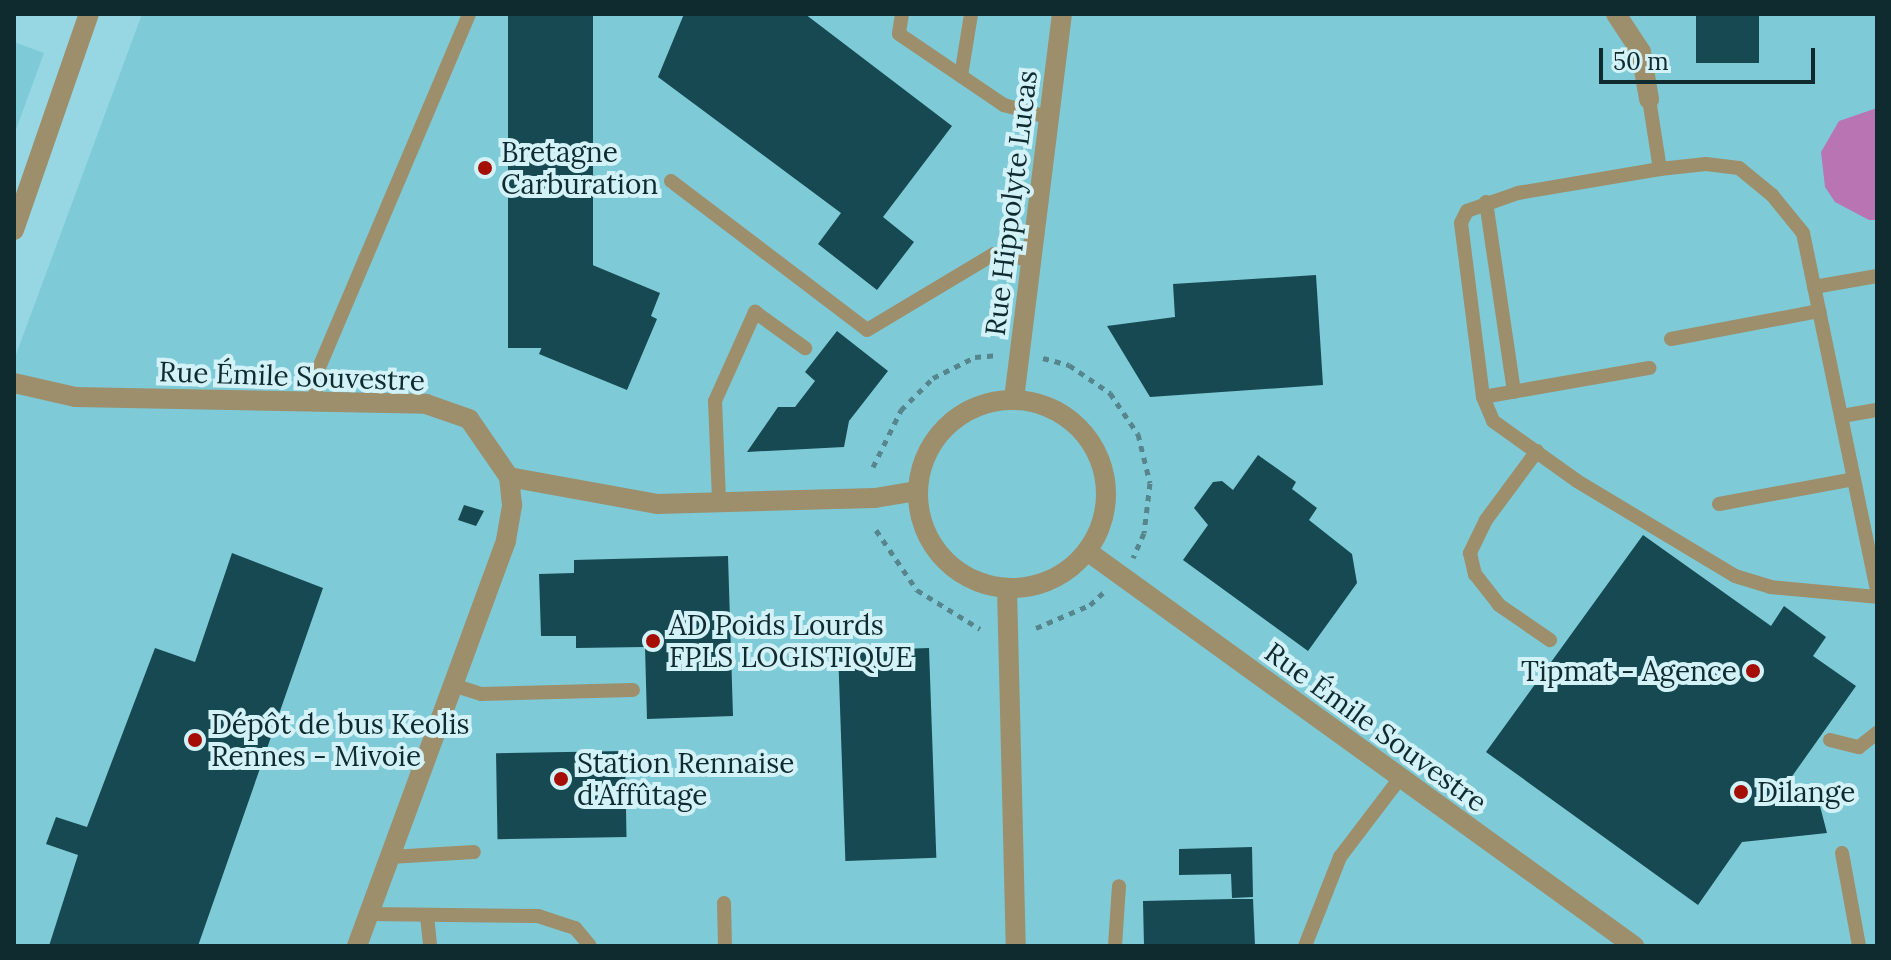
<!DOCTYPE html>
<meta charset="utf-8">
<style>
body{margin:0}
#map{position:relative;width:1891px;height:960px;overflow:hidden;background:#96d7e3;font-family:Lora,serif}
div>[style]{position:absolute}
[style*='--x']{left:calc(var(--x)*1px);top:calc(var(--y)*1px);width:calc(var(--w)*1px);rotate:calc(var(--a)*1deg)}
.built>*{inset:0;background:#7fcad7}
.water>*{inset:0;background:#b874b3}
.building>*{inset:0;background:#164951;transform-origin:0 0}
.path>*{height:5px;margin-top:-2.5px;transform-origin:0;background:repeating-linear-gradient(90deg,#56858d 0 6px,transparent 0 12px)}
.service>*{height:14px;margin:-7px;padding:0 7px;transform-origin:7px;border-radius:7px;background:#9d8f6b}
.minor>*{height:20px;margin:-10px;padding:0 10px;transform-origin:10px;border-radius:10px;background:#9d8f6b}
.minor>.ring{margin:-10px;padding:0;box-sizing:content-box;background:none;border:20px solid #9d8f6b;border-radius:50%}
.tertiary>*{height:20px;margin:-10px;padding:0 10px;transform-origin:10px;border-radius:10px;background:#9d8f6b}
.dots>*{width:22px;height:22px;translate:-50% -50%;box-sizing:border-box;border:4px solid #d2f2f8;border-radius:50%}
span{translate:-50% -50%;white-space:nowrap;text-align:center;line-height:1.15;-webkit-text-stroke:8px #d2f2f8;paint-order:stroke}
.poi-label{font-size:28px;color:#102b2f}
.left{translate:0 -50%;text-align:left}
.right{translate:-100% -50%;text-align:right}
.street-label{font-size:28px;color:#102b2f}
.frame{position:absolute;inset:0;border:16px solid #102b2f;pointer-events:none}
.scale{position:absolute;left:1599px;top:48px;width:216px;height:36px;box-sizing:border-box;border:4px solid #102b2f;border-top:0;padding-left:10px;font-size:24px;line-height:28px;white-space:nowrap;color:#102b2f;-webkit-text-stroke:6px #d2f2f8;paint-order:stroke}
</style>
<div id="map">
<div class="built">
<div style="clip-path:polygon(142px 14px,1877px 14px,1877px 946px,14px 946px,14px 360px)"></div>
<div style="clip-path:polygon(14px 42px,44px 53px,14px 135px)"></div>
</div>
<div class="water">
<div style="clip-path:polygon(1877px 108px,1877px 220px,1869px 220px,1835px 202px,1825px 187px,1821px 152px,1839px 121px)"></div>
</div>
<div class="building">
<div style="left:508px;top:14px;width:85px;height:334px"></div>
<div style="clip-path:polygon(684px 14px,805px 14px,952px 126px,883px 217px,914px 242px,877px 290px,818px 244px,841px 213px,658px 77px)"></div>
<div style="left:1696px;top:14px;width:63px;height:49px"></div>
<div style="clip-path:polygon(578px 259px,660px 293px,651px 316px,657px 319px,627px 390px,539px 354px)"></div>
<div style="clip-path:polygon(1316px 275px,1323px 385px,1150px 397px,1107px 326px,1175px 317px,1173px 284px)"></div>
<div style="clip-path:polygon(837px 331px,888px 371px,849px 421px,844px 447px,747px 452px,778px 407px,795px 407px,815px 381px,805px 372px)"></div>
<div style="clip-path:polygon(1258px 455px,1296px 482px,1292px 489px,1317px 508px,1309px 520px,1352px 554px,1357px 583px,1308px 651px,1183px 560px,1208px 525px,1194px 508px,1213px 482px,1222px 481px,1233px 490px)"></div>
<div style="clip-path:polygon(464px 505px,484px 511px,476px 526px,458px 520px)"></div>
<div style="clip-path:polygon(1643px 535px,1771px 626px,1784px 606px,1826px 637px,1813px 656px,1856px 686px,1788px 782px,1820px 806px,1827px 833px,1742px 842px,1698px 905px,1486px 752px)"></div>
<div style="clip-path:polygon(232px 553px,323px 588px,198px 946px,49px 946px,78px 855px,46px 844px,56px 817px,87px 827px,155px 648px,195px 662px)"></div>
<div style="clip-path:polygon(728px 556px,733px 716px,647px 719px,645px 647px,576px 648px,576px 636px,541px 636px,539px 574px,574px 573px,574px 560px)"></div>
<div style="left:929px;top:648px;width:210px;height:91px;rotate:88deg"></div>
<div style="left:625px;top:751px;width:86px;height:129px;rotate:89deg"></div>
<div style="clip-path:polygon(1252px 847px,1253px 897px,1232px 898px,1231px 874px,1179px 875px,1179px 849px)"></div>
<div style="clip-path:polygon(1233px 899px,1253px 899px,1255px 946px,1144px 946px,1143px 901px)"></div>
</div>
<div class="path">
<div style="--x:1043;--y:358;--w:27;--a:15"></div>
<div style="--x:1069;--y:365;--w:50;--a:34.3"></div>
<div style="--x:1110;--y:393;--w:50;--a:55.7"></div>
<div style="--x:1138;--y:434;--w:50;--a:76.2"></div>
<div style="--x:1150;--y:483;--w:50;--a:96.8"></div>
<div style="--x:1144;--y:533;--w:27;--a:114"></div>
<div style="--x:873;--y:467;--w:64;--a:-63.8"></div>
<div style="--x:901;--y:410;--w:45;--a:-45"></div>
<div style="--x:933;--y:378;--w:47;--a:-26.6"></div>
<div style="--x:975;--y:357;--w:21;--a:-5"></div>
<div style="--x:876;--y:530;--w:73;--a:55.7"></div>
<div style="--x:917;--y:590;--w:74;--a:31.8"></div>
<div style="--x:1036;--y:628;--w:59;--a:-23.1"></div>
<div style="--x:1090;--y:605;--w:21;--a:-43"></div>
</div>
<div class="service">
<div style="--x:902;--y:14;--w:20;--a:99"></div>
<div style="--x:899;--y:34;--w:127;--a:34.1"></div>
<div style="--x:1004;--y:105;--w:48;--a:15.8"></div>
<div style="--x:961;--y:76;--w:63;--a:-80.8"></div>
<div style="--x:1649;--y:99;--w:71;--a:81.1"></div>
<div style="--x:1660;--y:169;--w:144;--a:170.4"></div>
<div style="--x:1518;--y:193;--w:54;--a:160.6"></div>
<div style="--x:1467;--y:211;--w:13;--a:117"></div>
<div style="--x:1461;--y:223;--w:175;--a:82.8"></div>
<div style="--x:1483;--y:397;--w:26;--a:67"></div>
<div style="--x:1493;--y:421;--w:103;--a:35.5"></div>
<div style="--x:1577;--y:481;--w:184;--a:31"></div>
<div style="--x:1735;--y:576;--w:37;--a:17"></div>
<div style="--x:1770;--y:587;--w:107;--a:5.3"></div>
<div style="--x:1660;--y:169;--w:46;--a:-6.2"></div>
<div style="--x:1706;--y:164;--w:33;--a:7"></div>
<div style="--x:1739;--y:168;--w:43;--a:39.3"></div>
<div style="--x:1772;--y:195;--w:49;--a:50.8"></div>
<div style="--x:1803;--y:233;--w:365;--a:78.3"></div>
<div style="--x:671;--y:181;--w:246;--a:37.2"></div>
<div style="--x:867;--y:330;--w:148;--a:-30.9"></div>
<div style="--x:994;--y:254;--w:38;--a:9"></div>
<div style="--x:1486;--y:202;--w:192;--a:81.6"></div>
<div style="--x:1814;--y:287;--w:64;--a:-9.9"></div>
<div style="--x:1671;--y:339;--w:151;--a:-10.7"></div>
<div style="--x:1483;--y:397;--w:169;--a:-9.9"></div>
<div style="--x:315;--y:403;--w:33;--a:-85"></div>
<div style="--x:318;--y:370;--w:387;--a:-67"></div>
<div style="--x:1842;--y:416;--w:36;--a:-10"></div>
<div style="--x:1537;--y:451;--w:86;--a:126.5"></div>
<div style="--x:1486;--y:520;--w:37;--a:116"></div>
<div style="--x:1470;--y:553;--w:22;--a:77"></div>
<div style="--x:1475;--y:574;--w:39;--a:52"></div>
<div style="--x:1499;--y:605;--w:62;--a:34.5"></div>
<div style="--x:719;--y:500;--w:99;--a:-92.3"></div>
<div style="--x:715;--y:401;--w:98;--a:-65.8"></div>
<div style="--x:755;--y:312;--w:62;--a:35.8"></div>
<div style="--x:1719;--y:504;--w:137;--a:-10.5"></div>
<div style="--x:453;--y:685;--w:29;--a:18"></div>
<div style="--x:481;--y:694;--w:152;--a:-1.5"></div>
<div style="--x:1830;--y:740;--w:30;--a:14"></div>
<div style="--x:1859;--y:747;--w:23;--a:-38"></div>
<div style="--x:1842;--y:853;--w:95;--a:79.6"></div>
<div style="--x:390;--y:857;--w:84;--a:-3.4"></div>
<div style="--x:724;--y:903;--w:43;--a:88.7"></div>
<div style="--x:369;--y:914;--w:169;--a:0.7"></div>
<div style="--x:538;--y:916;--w:39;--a:18"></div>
<div style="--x:575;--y:928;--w:23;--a:50"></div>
<div style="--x:427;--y:916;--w:30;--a:84"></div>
<div style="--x:1115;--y:946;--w:60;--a:-86.2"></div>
<div style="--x:1305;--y:946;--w:96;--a:-68.5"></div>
<div style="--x:1340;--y:857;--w:99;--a:-52.8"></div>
</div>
<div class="minor">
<div style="--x:1616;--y:14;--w:45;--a:56.7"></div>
<div style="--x:1641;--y:52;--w:48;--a:80.3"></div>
<div style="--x:14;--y:383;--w:63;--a:12.9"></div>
<div style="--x:75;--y:397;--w:351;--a:1.1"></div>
<div style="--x:426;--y:404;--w:46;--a:19.2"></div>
<div style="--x:469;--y:419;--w:70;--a:55.4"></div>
<div style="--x:509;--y:477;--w:150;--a:10.3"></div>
<div style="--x:657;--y:504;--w:218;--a:-1.6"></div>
<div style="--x:875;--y:498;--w:43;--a:-9.5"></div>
<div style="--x:1014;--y:399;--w:388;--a:-82.9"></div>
<div class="ring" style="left:918px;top:400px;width:168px;height:168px"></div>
<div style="--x:1087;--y:551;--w:675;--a:35.83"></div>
<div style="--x:1007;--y:588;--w:358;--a:88.6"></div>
<div style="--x:357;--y:946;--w:432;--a:-69.8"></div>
<div style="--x:506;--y:540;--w:36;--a:-80"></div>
<div style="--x:512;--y:505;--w:28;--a:-96"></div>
</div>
<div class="tertiary">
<div style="--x:14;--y:230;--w:229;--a:-70.9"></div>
</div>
<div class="dots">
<div style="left:485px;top:168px;background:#a40e05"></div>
<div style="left:653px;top:641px;background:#a40e05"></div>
<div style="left:1753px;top:671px;background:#a40e05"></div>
<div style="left:195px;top:740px;background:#a40e05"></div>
<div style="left:561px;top:779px;background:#a40e05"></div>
<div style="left:1741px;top:792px;background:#a40e05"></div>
</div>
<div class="poi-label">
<span class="left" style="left:501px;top:168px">Bretagne<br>Carburation</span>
<span class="left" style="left:669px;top:641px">AD Poids Lourds<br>FPLS LOGISTIQUE</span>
<span class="right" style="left:1737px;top:671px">Tipmat - Agence</span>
<span class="left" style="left:211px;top:740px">Dépôt de bus Keolis<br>Rennes - Mivoie</span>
<span class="left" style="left:577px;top:779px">Station Rennaise<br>d'Affûtage</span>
<span class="left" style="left:1757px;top:792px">Dilange</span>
</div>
<div class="street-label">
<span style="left:1011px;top:203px;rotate:-83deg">Rue Hippolyte Lucas</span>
<span style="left:292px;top:376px;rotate:2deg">Rue Émile Souvestre</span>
<span style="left:1376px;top:727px;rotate:36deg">Rue Émile Souvestre</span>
</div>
<div class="frame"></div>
<div class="scale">50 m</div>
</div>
